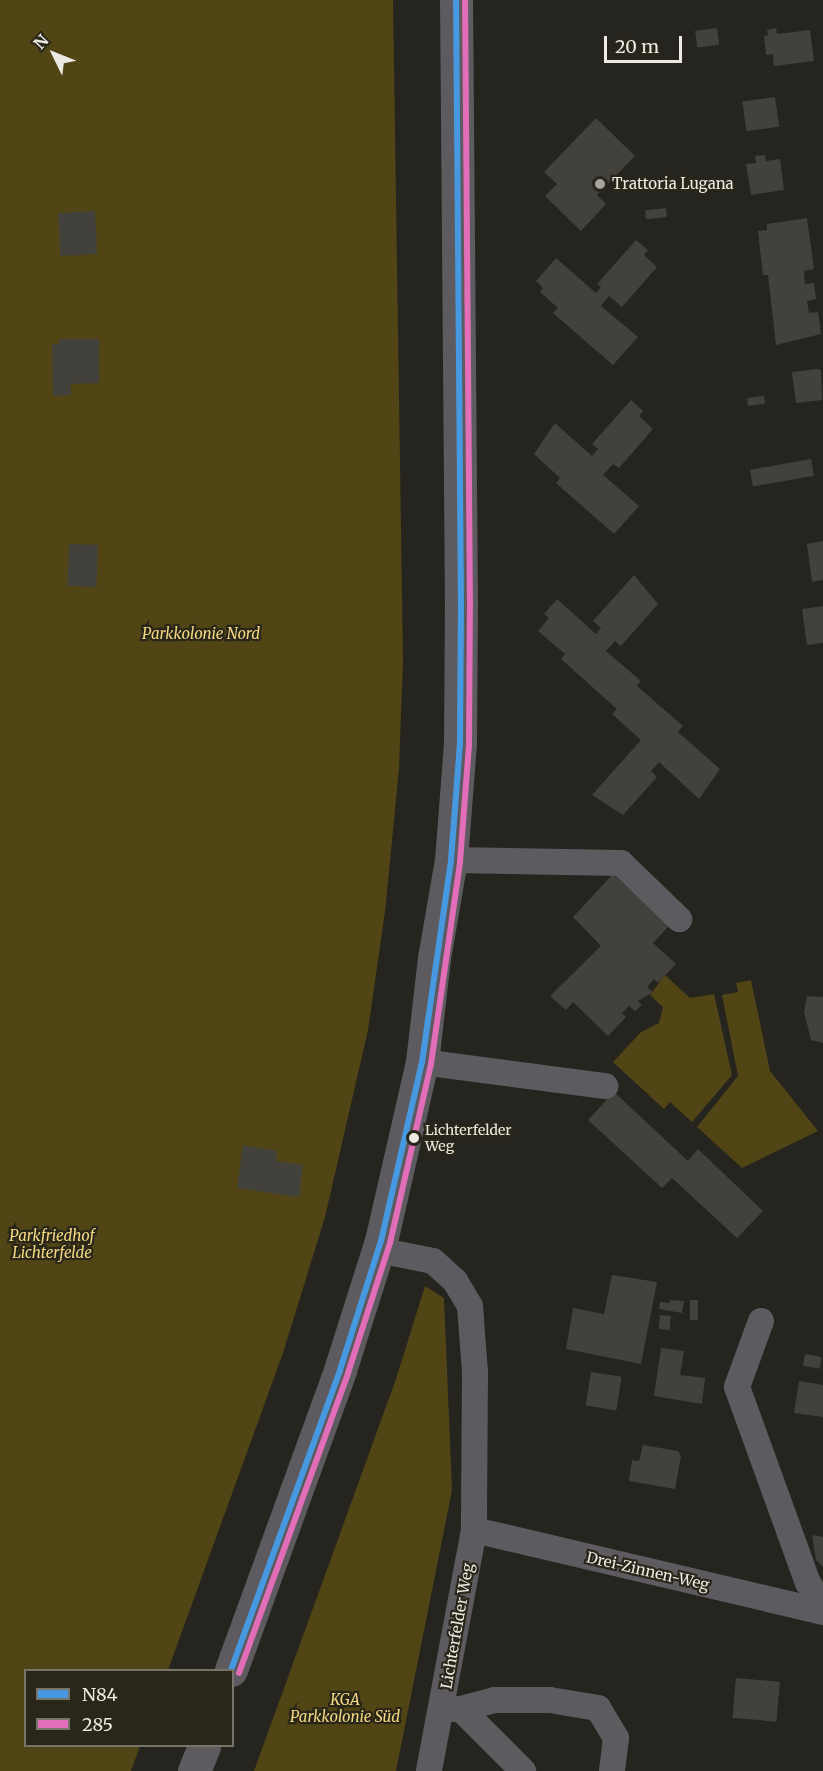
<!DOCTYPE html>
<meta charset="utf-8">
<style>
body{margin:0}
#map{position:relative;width:823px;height:1771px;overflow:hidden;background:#26241e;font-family:Merriweather,serif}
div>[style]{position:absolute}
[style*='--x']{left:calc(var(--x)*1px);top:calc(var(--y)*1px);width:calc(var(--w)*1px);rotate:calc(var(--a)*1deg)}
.green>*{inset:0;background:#514515}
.building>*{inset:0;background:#43413c;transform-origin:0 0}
.minor>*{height:26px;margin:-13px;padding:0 13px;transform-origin:13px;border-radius:13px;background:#5d5b5f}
.major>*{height:33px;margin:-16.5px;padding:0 16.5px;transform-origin:16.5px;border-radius:16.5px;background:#5d5b5f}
.bus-1>*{height:6px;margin:-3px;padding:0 3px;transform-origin:3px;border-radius:3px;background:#4699e1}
.bus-2>*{height:6px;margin:-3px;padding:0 3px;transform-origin:3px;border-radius:3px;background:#e26db8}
.dots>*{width:16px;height:16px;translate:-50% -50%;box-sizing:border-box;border:3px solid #29261a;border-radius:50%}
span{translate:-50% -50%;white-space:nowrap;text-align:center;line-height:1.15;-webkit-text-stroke:4.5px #29261a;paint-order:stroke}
.bus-label{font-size:14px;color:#eceae2}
.left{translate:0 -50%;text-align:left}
.poi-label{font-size:15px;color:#eceae2}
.park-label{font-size:15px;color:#f3d87f;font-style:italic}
.street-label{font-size:15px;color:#eceae2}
.legend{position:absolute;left:24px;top:1669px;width:210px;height:78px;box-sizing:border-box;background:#29261a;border:2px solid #77746a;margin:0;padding:8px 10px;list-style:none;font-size:18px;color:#eceae2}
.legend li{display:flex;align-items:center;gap:12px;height:30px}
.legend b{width:30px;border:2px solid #77746a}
.north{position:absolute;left:24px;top:24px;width:60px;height:60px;-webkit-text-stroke:4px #29261a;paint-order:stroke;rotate:313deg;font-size:16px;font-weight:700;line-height:24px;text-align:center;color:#eceae2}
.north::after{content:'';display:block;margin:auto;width:21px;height:27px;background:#eceae2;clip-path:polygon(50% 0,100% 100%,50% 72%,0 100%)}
.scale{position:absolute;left:604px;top:36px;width:78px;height:27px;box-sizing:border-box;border:3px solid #eceae2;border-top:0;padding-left:8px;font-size:18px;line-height:21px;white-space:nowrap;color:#eceae2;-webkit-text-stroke:4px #29261a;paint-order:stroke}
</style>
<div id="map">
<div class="green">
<div style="clip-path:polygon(0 0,393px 0,403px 662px,399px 769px,385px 912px,368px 1030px,325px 1217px,283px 1353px,168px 1670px,26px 1670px,26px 1746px,140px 1746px,131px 1771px,0 1771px)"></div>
<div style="clip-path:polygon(665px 975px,690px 998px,714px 994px,732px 1075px,692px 1122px,670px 1102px,664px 1109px,613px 1062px,641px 1032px,659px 1023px,663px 1007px,650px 995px)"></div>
<div style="clip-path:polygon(751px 980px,770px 1071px,818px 1131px,742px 1168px,697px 1127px,738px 1076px,722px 995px,738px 992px,736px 983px)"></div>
<div style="clip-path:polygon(425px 1286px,444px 1298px,452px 1490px,396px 1771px,254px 1771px,396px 1379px)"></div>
</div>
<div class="building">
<div style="left:717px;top:28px;width:17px;height:22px;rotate:83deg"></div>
<div style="clip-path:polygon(776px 28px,777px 34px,810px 30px,814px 61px,774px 66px,773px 54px,766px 55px,764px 36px,768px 35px,767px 30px)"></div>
<div style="left:775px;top:97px;width:30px;height:33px;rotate:82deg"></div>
<div style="clip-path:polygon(596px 118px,635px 156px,597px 195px,606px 204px,581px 231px,545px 196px,557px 184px,544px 172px)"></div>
<div style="clip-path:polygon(765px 155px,766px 161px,780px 159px,784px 190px,751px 195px,746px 164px,756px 163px,755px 156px)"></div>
<div style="left:666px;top:208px;width:9px;height:21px;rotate:84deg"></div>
<div style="left:95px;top:211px;width:43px;height:37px;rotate:87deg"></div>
<div style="clip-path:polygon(807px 218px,814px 269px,804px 271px,805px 284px,814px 283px,816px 299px,807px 301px,809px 313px,818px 312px,821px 334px,776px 345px,768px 275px,763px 275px,758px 231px,767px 230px,767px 224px)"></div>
<div style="clip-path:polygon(636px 240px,648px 250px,644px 255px,657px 267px,622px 307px,609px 296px,601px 306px,638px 337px,613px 365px,553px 313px,558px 308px,540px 292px,543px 288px,536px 281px,556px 258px,596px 293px,601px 287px,597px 284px)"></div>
<div style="clip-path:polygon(59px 339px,99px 339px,99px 383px,71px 384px,71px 395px,53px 396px,52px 344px,59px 344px)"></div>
<div style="clip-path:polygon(817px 369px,821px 370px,822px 400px,796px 403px,792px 372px)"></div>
<div style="left:764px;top:396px;width:8px;height:17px;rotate:83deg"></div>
<div style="clip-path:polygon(631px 400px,643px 411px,639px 416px,653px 429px,619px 468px,613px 464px,603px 475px,639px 506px,614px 534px,556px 483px,560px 478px,534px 454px,555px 423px,592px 456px,598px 449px,592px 444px)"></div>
<div style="left:811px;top:459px;width:17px;height:62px;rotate:80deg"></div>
<div style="clip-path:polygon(823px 541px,823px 580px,812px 582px,807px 544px)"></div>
<div style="left:69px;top:544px;width:29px;height:42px;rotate:2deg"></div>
<div style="clip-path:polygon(634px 575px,658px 604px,621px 646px,615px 641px,606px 651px,641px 681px,637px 686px,683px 726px,678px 732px,720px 769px,699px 799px,659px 762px,651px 771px,657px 777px,623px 815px,592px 795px,641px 740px,612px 714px,617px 709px,561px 659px,565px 654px,538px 631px,549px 618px,544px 614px,557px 599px,596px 634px,601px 628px,593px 621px)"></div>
<div style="clip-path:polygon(823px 606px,823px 643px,807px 645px,802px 609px)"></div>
<div style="clip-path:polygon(613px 874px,669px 926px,653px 943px,676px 964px,658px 983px,654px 979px,647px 987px,653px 992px,638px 1001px,642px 1005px,635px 1011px,629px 1006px,622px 1013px,626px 1017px,608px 1036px,573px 1002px,566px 1010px,550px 996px,601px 946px,573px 917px)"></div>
<div style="clip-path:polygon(807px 996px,823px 997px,823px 1043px,811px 1040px,804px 1012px)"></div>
<div style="clip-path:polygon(614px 1092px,688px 1161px,698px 1149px,763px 1211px,737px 1238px,672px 1178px,662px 1188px,588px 1120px)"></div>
<div style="clip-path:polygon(243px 1145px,277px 1151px,276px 1161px,303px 1165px,299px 1197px,237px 1188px)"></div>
<div style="clip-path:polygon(612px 1275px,657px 1282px,641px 1364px,566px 1349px,573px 1308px,604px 1314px)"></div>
<div style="clip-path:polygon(670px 1300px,684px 1301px,682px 1313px,659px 1309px,660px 1302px,669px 1303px)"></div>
<div style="left:690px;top:1300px;width:8px;height:20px"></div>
<div style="left:660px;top:1315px;width:11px;height:14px;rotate:5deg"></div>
<div style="clip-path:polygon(661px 1348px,684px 1351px,680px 1375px,705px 1378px,702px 1404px,654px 1396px)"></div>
<div style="left:805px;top:1354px;width:17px;height:12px;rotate:10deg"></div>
<div style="left:591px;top:1372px;width:31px;height:34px;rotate:9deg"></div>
<div style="clip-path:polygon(799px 1381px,823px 1385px,823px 1417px,794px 1413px)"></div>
<div style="clip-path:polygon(643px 1445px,678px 1451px,681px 1456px,675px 1489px,629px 1481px,632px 1460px,639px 1461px)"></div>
<div style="clip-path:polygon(812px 1535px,823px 1537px,823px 1567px,816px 1560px)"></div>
<div style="left:736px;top:1678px;width:44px;height:40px;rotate:5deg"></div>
</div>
<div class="minor">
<div style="--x:451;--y:860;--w:170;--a:1"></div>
<div style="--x:621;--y:863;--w:81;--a:44"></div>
<div style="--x:422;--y:1062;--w:185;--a:7.5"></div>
<div style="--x:378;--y:1250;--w:56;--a:11.3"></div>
<div style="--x:433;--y:1261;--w:30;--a:42"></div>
<div style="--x:455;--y:1281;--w:29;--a:59"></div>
<div style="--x:470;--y:1306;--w:66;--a:85.7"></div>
<div style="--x:475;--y:1372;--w:158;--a:90.4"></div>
<div style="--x:474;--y:1530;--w:245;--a:100.6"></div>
<div style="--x:761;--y:1321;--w:70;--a:110"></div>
<div style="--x:737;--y:1387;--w:208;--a:70.1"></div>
<div style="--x:808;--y:1583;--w:27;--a:56"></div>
<div style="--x:474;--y:1530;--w:359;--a:13.2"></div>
<div style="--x:442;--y:1709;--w:19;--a:0"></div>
<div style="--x:461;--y:1709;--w:35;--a:-15"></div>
<div style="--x:495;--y:1700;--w:55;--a:0"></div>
<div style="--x:550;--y:1700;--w:49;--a:9.5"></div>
<div style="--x:598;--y:1708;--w:35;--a:59"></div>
<div style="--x:616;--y:1738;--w:33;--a:97"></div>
<div style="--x:461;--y:1709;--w:88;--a:45"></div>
</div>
<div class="major">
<div style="--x:231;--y:1670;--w:319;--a:-70"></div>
<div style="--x:340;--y:1370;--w:135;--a:-72.4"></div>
<div style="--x:381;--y:1241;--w:184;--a:-77.1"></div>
<div style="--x:422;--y:1062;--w:105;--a:-83.4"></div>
<div style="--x:434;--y:958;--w:99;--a:-80.2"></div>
<div style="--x:451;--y:860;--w:116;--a:-85.6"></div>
<div style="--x:460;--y:744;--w:137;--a:-89.6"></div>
<div style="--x:461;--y:607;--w:607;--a:-90.47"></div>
<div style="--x:194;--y:1771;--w:27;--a:-68"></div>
</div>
<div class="bus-1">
<div style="--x:231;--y:1670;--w:319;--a:-70"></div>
<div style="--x:340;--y:1370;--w:135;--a:-72.4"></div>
<div style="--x:381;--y:1241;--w:184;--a:-77.1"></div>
<div style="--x:422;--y:1062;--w:204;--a:-81.8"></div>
<div style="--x:451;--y:860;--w:116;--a:-85.6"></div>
<div style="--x:460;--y:744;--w:137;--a:-89.6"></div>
<div style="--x:461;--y:607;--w:607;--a:-90.47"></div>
</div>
<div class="bus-2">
<div style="--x:239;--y:1673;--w:319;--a:-70"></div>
<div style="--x:348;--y:1373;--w:137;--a:-72.1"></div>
<div style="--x:390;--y:1243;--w:184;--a:-77.1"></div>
<div style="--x:431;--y:1064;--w:204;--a:-81.8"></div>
<div style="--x:460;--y:862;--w:118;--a:-85.6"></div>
<div style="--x:469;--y:744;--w:137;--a:-89.6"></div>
<div style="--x:470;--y:607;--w:607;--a:-90.47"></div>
</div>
<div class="dots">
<div style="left:600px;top:184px;background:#a7a59d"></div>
<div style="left:414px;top:1138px;background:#eceae2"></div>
</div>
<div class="bus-label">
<span class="left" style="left:425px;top:1138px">Lichterfelder<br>Weg</span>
</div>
<div class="poi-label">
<span class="left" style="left:612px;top:184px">Trattoria Lugana</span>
</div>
<div class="park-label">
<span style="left:201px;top:634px">Parkkolonie Nord</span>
<span style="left:52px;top:1244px">Parkfriedhof<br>Lichterfelde</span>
<span style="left:345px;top:1708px">KGA<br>Parkkolonie Süd</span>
</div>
<div class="street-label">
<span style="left:648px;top:1571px;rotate:13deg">Drei-Zinnen-Weg</span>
<span style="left:457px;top:1626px;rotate:-80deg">Lichterfelder Weg</span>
</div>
<ul class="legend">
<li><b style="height:8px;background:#4699e1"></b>N84</li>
<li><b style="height:8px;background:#e26db8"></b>285</li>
</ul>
<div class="north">N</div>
<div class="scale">20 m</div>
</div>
